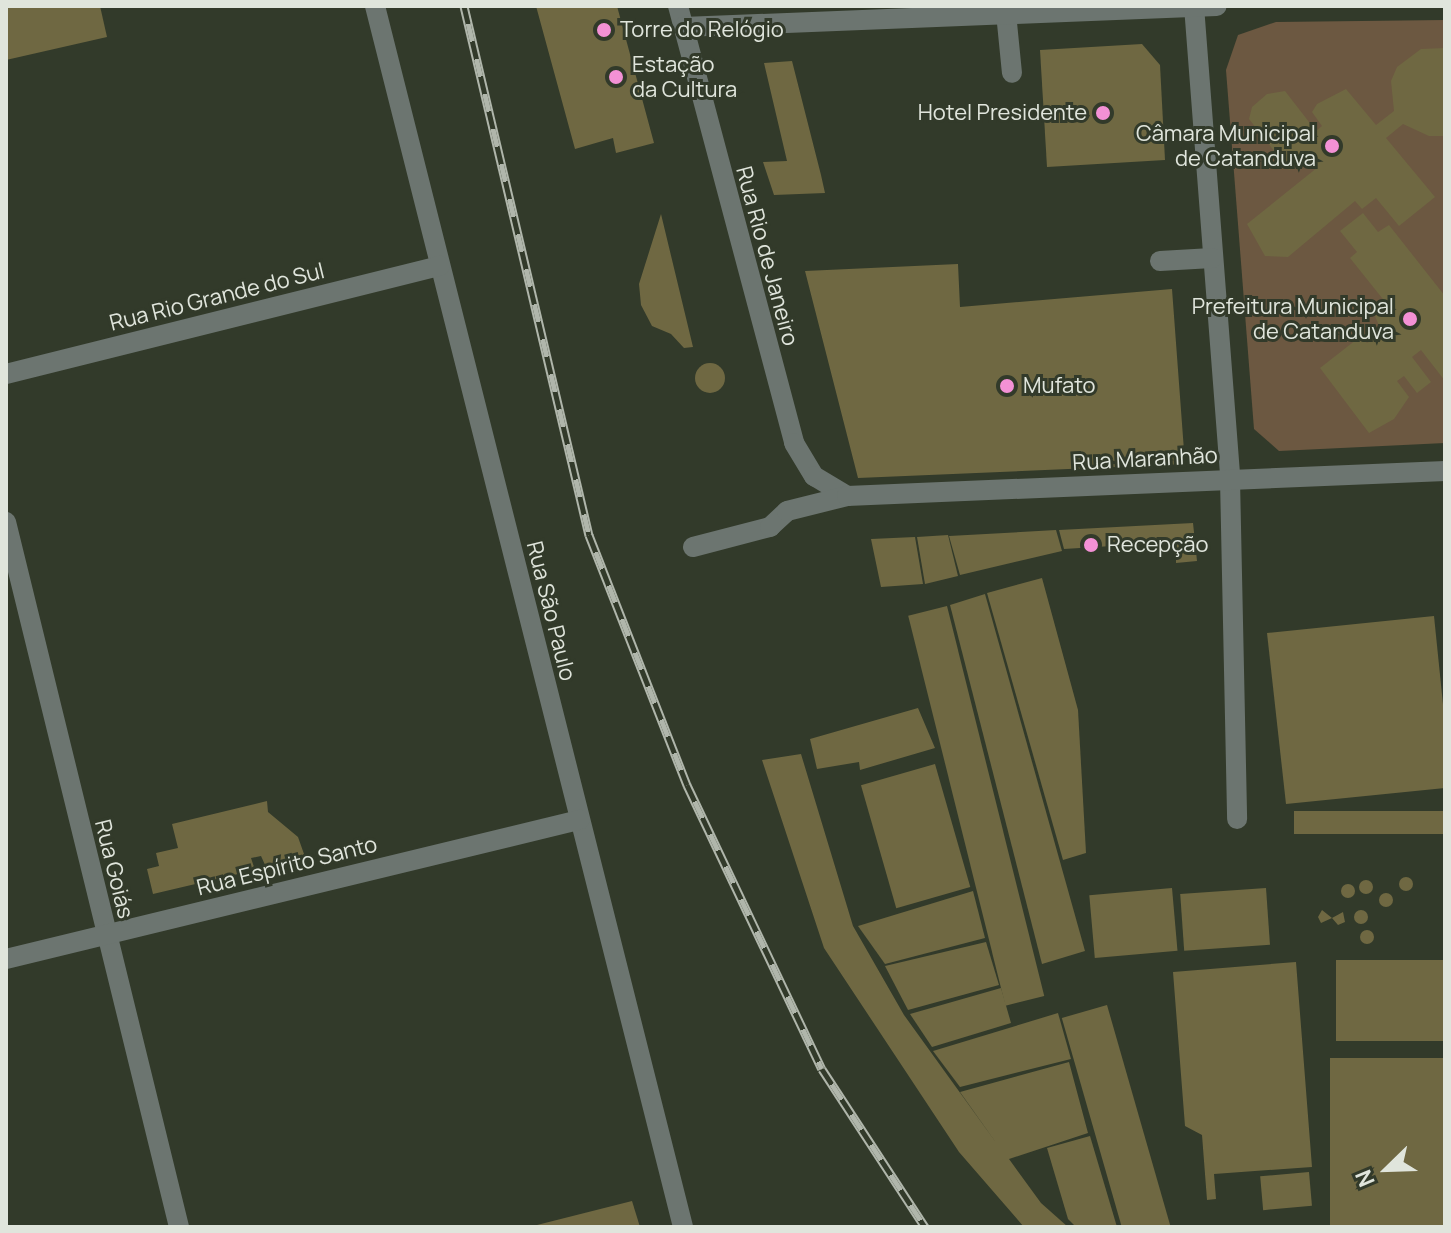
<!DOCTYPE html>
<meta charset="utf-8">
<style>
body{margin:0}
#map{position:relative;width:1451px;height:1233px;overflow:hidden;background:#323a2a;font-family:Manrope,sans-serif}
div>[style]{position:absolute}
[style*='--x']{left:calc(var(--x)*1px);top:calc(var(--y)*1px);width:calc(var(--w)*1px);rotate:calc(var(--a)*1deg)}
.green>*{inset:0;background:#6c5841}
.building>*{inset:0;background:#6f6842;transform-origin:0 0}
.round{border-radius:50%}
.minor>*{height:20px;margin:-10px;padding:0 10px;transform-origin:10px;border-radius:10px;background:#6c7570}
.rail>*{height:9px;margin-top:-4.5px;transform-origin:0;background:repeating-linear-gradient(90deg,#323a2a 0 18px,#b0b6ab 0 36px);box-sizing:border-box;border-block:2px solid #b0b6ab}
.dots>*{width:22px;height:22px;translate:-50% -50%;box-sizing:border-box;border:4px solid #323a2a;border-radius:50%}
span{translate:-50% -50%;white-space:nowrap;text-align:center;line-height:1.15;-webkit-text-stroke:6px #323a2a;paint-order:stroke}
.poi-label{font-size:22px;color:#e0e5dc}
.left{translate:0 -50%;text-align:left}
.right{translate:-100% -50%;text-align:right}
.street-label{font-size:22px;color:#e0e5dc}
.frame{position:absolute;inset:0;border:8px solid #e0e5dc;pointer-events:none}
.north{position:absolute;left:1347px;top:1129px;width:80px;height:80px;-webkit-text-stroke:6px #323a2a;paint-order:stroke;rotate:247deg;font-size:22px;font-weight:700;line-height:32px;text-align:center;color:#e0e5dc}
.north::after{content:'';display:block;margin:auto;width:28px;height:36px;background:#e0e5dc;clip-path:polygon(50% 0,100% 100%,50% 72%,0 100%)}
</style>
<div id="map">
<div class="green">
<div style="clip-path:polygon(1445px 20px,1445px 443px,1279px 451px,1254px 429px,1226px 70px,1238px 35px,1276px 22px)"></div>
</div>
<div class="building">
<div style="clip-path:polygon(100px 6px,107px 37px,6px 60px,6px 7px)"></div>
<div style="clip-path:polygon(536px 6px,617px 6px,654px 143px,616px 153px,613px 138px,575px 149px)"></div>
<div style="clip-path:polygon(1142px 44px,1160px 65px,1165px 160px,1047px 167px,1040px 50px)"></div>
<div style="clip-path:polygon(1445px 48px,1445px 136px,1429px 136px,1403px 124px,1386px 138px,1435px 197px,1399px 226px,1376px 198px,1362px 209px,1355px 201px,1288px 257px,1265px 256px,1247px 224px,1318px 167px,1309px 155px,1289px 170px,1249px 119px,1252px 107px,1267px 94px,1285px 91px,1316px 131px,1322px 126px,1312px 112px,1317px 104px,1346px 89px,1376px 125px,1394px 111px,1391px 81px,1397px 67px,1421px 49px)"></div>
<div style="clip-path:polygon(792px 61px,821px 175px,825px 193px,774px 195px,763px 162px,787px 161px,764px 63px)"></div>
<div style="clip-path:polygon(1363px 213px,1378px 232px,1389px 225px,1445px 296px,1445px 381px,1421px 350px,1412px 357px,1431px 382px,1417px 393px,1404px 376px,1397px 381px,1409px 397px,1394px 419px,1369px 433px,1320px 368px,1361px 336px,1367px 343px,1382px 333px,1375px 316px,1390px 308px,1350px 258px,1357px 252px,1340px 231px)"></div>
<div style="clip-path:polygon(661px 214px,693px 347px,684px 348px,671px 334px,652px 326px,641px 305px,639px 284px)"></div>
<div style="clip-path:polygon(958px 264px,960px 307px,1172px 289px,1185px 464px,858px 478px,805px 271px)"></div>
<div class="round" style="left:695px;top:363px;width:30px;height:30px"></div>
<div style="clip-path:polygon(1193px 523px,1197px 561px,1176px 563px,1176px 542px,1064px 549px,1059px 530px)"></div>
<div style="clip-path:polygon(1056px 530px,1062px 551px,960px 575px,949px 536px)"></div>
<div style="clip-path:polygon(948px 535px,958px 576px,925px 584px,917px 537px)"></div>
<div style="clip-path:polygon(915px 537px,923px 584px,881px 587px,871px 539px)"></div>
<div style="clip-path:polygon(1042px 578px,1078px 710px,1086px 853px,1063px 860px,987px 593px)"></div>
<div style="clip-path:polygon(985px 594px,1085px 951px,1042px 964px,950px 605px)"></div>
<div style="left:947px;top:606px;width:402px;height:40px;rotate:76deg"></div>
<div style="clip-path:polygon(1434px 616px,1445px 724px,1445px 788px,1286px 804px,1267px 633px)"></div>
<div style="clip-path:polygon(918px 708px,935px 748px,860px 770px,859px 762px,817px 769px,810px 739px)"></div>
<div style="clip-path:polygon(801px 754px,853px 926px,904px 1015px,997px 1144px,960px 1092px,1069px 1062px,1088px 1133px,1009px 1159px,1041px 1203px,1068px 1227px,1024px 1227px,959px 1152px,824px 948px,762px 760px)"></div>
<div style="left:935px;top:764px;width:128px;height:77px;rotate:74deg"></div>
<div style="clip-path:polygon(267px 801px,268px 812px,298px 837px,304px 854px,300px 860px,281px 868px,266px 867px,261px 856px,251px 858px,255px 870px,153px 894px,147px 869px,159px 866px,156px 853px,178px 848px,172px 824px)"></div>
<div style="left:1445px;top:811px;width:23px;height:151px;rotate:90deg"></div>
<div class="round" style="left:1399px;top:877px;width:14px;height:14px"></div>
<div class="round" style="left:1359px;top:880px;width:14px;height:14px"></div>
<div class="round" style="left:1341px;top:884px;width:14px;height:14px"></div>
<div style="left:1172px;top:888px;width:63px;height:83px;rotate:85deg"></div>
<div style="left:1266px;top:888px;width:57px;height:86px;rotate:86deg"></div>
<div style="clip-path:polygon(973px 891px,985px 938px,885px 964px,858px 926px)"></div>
<div class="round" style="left:1379px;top:893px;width:14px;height:14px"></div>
<div style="clip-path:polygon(1322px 910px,1332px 918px,1343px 912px,1345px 922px,1338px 925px,1332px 918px,1321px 923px,1318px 917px)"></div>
<div class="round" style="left:1354px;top:910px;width:14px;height:14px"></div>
<div class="round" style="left:1360px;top:930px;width:14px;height:14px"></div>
<div style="clip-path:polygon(986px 942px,999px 985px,908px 1010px,885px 966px)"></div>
<div style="left:1445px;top:960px;width:81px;height:109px;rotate:90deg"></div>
<div style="clip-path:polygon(1296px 962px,1312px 1167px,1214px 1174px,1216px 1199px,1207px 1200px,1202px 1135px,1185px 1126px,1173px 972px)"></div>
<div style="clip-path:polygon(1001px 988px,1011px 1023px,932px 1047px,910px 1014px)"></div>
<div style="left:1107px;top:1005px;width:230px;height:47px;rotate:74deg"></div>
<div style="clip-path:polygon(1058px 1013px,1071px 1059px,960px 1087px,933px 1051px)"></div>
<div style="left:1445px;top:1058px;width:169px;height:115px;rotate:90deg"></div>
<div style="clip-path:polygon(1090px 1136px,1117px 1227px,1076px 1227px,1068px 1219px,1047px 1148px)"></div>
<div style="left:1309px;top:1172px;width:34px;height:49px;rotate:85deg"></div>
<div style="clip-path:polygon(632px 1201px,640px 1227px,533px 1227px,533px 1226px)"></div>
</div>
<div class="minor">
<div style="--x:375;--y:6;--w:1259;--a:75.84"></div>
<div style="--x:678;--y:6;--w:452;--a:75.1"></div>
<div style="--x:794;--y:443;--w:39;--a:59"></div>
<div style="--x:814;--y:476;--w:39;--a:31"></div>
<div style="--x:1194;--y:6;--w:474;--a:85.6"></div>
<div style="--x:1230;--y:479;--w:340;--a:88.8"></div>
<div style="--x:1006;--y:13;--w:60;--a:84.3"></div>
<div style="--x:683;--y:27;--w:534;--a:-2.25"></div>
<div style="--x:1160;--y:261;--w:52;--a:-3.3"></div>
<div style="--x:6;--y:374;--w:447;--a:-14"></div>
<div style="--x:6;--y:522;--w:726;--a:76.21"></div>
<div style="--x:693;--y:547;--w:80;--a:-14.6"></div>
<div style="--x:770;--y:527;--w:23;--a:-43"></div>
<div style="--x:787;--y:511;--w:62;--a:-14"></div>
<div style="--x:847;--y:496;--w:599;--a:-2.39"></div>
<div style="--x:6;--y:959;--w:590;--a:-13.64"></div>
</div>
<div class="rail">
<div style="--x:464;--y:6;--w:544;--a:76.71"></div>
<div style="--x:589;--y:535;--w:269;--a:68.6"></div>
<div style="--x:687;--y:785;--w:314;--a:64.6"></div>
<div style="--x:822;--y:1069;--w:189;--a:56.9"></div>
</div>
<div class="dots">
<div style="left:604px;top:30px;background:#f391d5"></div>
<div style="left:616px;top:77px;background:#f391d5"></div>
<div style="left:1103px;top:113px;background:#f391d5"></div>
<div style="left:1332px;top:146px;background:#f391d5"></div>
<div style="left:1410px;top:319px;background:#f391d5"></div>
<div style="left:1007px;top:386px;background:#f391d5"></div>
<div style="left:1091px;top:545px;background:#f391d5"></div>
</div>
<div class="poi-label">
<span class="left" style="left:620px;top:30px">Torre do Relógio</span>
<span class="left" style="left:632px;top:77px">Estação<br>da Cultura</span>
<span class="right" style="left:1087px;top:113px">Hotel Presidente</span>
<span class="right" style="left:1316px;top:146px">Câmara Municipal<br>de Catanduva</span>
<span class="right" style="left:1394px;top:319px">Prefeitura Municipal<br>de Catanduva</span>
<span class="left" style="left:1023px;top:386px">Mufato</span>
<span class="left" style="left:1107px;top:545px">Recepção</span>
</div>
<div class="street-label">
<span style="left:767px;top:256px;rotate:75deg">Rua Rio de Janeiro</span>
<span style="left:217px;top:297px;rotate:-14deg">Rua Rio Grande do Sul</span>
<span style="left:1145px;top:459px;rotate:-3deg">Rua Maranhão</span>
<span style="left:551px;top:611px;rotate:76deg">Rua São Paulo</span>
<span style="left:287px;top:866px;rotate:-14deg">Rua Espírito Santo</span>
<span style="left:114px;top:869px;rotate:76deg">Rua Goiás</span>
</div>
<div class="frame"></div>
<div class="north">N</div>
</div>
